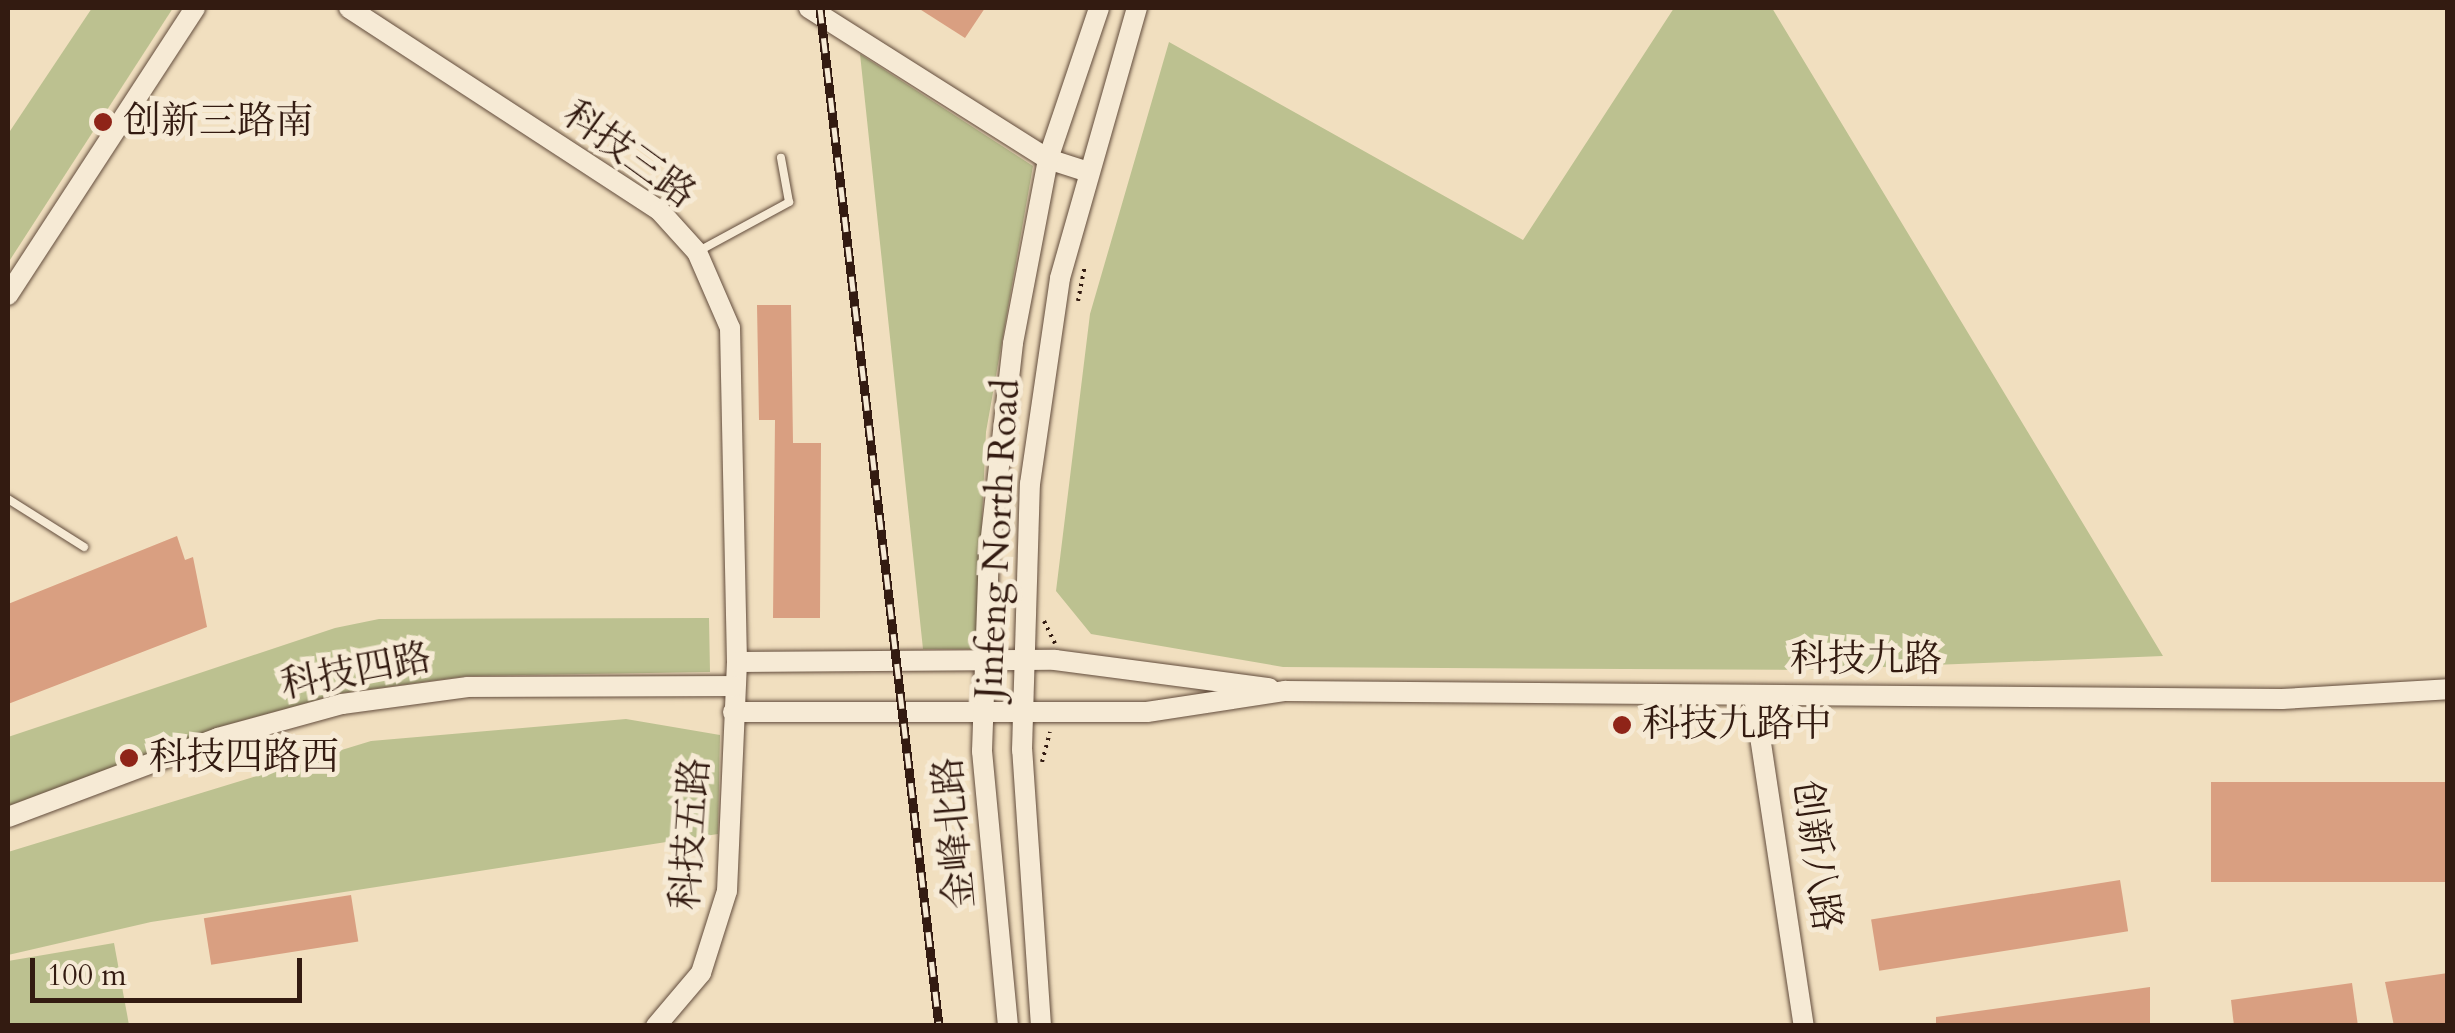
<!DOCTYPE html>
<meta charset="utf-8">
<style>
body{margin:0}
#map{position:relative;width:2455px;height:1033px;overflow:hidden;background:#f1dfbf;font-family:Cardo,"Noto Serif SC",serif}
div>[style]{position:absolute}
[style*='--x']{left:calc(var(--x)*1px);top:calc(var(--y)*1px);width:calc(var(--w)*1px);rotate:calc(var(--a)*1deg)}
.green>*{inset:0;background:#bcc190}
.building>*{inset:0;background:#d99f81;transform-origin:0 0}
.path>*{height:4px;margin-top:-2px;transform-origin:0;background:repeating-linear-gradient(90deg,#331b11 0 2.5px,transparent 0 7.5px)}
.roads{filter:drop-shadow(0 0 2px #624c3c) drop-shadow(0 0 2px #624c3c)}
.lane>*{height:8px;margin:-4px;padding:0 4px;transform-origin:4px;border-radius:4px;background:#f6ead5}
.secondary>*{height:20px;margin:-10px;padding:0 10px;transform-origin:10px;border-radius:10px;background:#f6ead5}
.rail>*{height:9px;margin-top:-4.5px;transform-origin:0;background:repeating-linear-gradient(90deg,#f6ead5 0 15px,#331b11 0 30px);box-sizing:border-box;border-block:2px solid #331b11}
.dots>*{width:28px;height:28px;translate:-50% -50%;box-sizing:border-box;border:5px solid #f6ead5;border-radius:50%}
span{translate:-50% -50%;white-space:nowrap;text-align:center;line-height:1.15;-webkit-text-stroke:10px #f6ead5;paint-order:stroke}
.poi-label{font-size:38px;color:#331b11}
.left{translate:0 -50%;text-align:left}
.street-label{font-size:38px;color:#331b11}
.frame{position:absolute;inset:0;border:10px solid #331b11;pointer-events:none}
.scale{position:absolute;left:30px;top:958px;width:272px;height:45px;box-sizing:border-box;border:5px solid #331b11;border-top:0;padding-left:12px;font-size:30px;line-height:35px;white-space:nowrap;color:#331b11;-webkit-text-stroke:8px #f6ead5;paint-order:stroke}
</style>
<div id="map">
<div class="green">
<div style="clip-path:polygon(92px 8px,173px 8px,8px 263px,8px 134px)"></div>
<div style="clip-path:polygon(1674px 8px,1772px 8px,2163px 656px,1807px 670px,1283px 667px,1091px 634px,1056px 591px,1090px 314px,1169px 42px,1523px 240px)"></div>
<div style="clip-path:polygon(860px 54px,1033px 166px,986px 432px,976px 649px,923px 649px)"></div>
<div style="clip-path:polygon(709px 618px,710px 672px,467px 676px,342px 693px,222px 726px,8px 806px,8px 737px,335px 628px,379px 619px)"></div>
<div style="clip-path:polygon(626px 719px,720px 735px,718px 834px,151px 922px,8px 955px,8px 852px,371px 741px)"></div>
<div style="clip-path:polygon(114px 943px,129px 1025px,8px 1025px,8px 961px)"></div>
</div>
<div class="building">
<div style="clip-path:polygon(918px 8px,985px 8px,965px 38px)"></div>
<div style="clip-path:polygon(757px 305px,791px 305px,793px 443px,821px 443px,820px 618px,773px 618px,775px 420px,759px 420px)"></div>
<div style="clip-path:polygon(177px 536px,185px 560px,193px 557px,207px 627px,8px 704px,8px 604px)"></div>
<div style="left:2448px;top:782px;width:100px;height:237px;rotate:90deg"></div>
<div style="left:2120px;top:880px;width:52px;height:252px;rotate:81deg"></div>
<div style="left:351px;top:895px;width:47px;height:149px;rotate:81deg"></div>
<div style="clip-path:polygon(2448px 973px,2448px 1026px,2394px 1026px,2385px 982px)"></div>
<div style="clip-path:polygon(2352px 983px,2358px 1026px,2234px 1026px,2231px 1000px)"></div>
<div style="clip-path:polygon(2150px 987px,2150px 1026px,1936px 1026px,1936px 1017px)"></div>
</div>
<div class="path">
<div style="--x:1078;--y:301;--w:36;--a:-79"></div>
<div style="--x:1044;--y:621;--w:25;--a:64"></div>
<div style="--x:1042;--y:762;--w:31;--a:-75"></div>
</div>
<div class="roads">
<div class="lane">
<div style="--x:697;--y:252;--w:105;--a:-28.5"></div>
<div style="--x:789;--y:202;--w:45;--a:-100.3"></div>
<div style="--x:8;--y:499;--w:90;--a:32.3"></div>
</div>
<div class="secondary">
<div style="--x:349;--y:8;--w:370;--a:33.1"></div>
<div style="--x:659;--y:210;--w:57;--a:47.9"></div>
<div style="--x:697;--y:252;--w:83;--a:66.5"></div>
<div style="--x:730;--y:328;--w:334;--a:88.8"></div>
<div style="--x:737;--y:662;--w:229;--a:92.5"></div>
<div style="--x:727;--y:891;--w:86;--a:107.6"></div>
<div style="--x:701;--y:973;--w:70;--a:130.3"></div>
<div style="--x:809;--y:8;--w:283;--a:32.3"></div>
<div style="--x:1048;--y:159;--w:40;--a:18"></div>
<div style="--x:8;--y:295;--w:343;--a:-56.9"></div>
<div style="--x:737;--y:662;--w:318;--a:-0.4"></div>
<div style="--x:1055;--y:660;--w:216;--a:7.5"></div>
<div style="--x:1754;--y:697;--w:333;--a:81.4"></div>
<div style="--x:733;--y:712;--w:414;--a:0"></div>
<div style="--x:1147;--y:712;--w:140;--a:-8.7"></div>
<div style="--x:1285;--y:691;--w:997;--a:0.46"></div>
<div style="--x:2282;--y:699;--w:166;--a:-3.4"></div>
<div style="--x:8;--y:817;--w:224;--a:-20.6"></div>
<div style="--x:218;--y:738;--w:129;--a:-15.3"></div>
<div style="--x:342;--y:704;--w:127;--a:-7.7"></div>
<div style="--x:468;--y:687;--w:266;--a:-0.2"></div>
<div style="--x:1008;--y:1026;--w:276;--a:-95.4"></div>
<div style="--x:982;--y:751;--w:197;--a:-88"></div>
<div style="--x:989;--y:554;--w:212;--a:-83.5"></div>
<div style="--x:1013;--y:343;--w:187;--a:-79.2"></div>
<div style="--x:1048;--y:159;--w:159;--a:-71.3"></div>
<div style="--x:1041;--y:1026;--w:277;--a:-93.9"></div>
<div style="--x:1022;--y:750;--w:266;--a:-88.3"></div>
<div style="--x:1030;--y:484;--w:208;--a:-81.7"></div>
<div style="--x:1060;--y:278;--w:281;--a:-74.1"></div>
</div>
</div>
<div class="rail">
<div style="--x:820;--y:8;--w:1025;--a:83.33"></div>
</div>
<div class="dots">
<div style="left:103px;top:122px;background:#8f2418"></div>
<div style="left:1622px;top:725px;background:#8f2418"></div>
<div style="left:129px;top:758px;background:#8f2418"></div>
</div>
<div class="poi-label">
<span class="left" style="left:123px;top:122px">创新三路南</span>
<span class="left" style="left:1642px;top:725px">科技九路中</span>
<span class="left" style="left:149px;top:758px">科技四路西</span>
</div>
<div class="street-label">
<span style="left:629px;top:155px;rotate:36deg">科技三路</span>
<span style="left:998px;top:539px;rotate:-87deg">Jinfeng North Road</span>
<span style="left:1866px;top:660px">科技九路</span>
<span style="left:356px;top:672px;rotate:-11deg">科技四路</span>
<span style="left:955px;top:833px;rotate:-95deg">金峰北路</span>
<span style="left:691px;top:834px;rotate:-86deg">科技五路</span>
<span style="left:1816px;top:856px;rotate:82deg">创新八路</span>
</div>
<div class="frame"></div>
<div class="scale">100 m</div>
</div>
